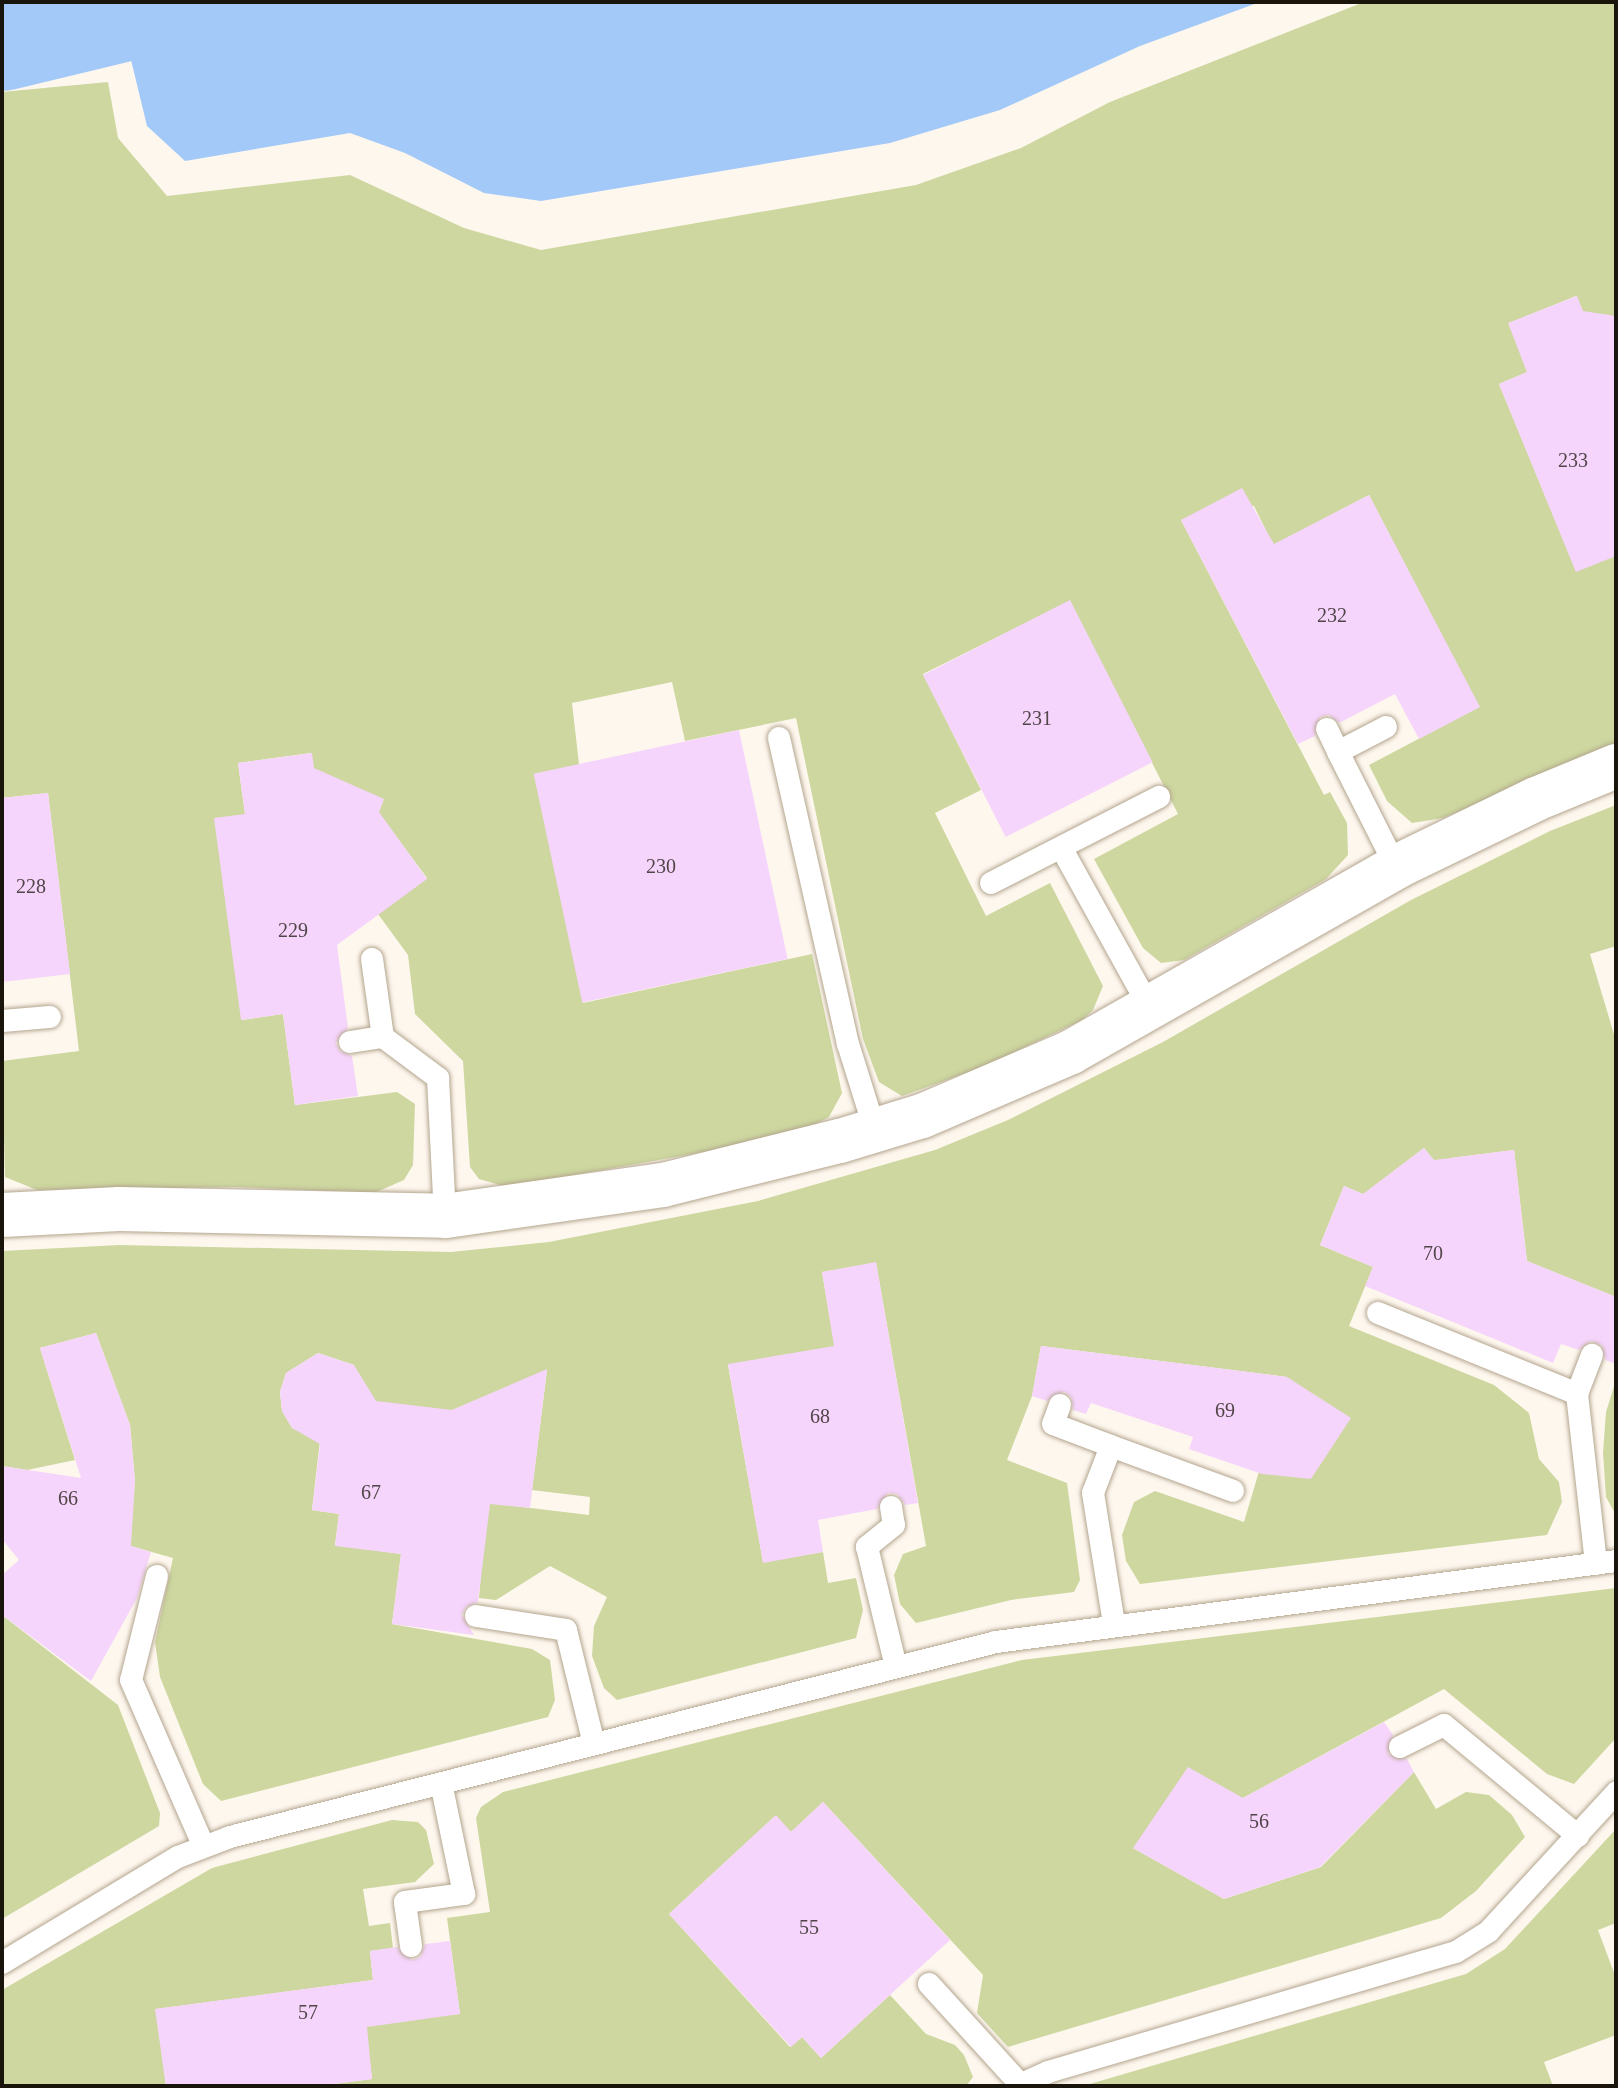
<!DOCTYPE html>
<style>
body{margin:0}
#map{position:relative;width:1618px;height:2088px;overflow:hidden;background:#fef7ee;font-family:"Times New Roman",serif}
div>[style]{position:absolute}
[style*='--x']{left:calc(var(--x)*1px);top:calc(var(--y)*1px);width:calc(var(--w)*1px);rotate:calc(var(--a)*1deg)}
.green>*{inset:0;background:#cdd79f}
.water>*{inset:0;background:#a3c9f8}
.river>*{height:102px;margin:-51px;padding:0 51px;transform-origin:51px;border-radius:51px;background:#a3c9f8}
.building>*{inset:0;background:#f6d5fc;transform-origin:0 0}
.roads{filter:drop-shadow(0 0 2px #b3a58e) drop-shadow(0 0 2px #b3a58e)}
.lane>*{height:22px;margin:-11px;padding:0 11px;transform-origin:11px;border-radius:11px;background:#fff}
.street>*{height:44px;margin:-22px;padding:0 22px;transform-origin:22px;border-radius:22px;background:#fff}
span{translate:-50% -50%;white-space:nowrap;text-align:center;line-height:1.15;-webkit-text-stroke:6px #fff;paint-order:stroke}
.number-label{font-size:20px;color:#514548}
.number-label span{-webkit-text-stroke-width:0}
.frame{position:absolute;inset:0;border:4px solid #1a150c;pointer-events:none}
</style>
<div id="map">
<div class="green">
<div style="clip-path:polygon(1364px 2px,1616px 2px,1616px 316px,1592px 335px,1576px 296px,1509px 323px,1527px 372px,1499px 384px,1576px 571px,1614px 556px,1616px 561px,1616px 743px,1443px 818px,1412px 823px,1387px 801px,1369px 765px,1479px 707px,1369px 495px,1310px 526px,1299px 598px,1254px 506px,1181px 520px,1324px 795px,1330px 792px,1347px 823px,1348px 855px,1326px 879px,1184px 960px,1161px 963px,1143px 948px,1094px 859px,1178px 814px,1070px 601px,923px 674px,981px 790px,935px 813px,986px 916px,1050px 883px,1103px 986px,1093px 1010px,1082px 1020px,985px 1066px,902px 1096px,879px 1082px,863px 1039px,796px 718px,685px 741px,672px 682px,572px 703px,579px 764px,583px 1003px,812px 954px,842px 1093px,829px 1117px,816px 1124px,743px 1145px,507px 1187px,479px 1179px,470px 1167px,463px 1061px,415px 1014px,408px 955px,378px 914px,427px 878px,390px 828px,365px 846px,384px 799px,317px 795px,311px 753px,238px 763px,245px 814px,242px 1020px,283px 1014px,295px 1105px,397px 1092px,415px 1104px,413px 1165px,404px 1180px,374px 1193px,236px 1187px,37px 1190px,5px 1177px,2px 1061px,79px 1051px,48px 793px,2px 798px,2px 92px,108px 82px,118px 138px,167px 196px,350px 175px,464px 228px,541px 250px,916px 185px,1021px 148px,1110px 102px)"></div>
<div style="clip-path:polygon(1616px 805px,1616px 946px,1590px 954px,1616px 1041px,1616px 1297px,1527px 1261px,1514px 1150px,1451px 1158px,1455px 1188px,1424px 1148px,1374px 1186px,1387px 1204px,1344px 1186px,1320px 1245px,1373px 1267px,1349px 1326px,1494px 1385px,1529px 1413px,1539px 1459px,1559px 1482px,1562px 1502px,1547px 1535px,1140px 1584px,1126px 1561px,1122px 1535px,1134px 1502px,1155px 1491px,1244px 1522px,1287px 1377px,1041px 1346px,1032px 1396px,1007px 1460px,1067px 1483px,1080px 1580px,1074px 1592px,1011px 1600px,916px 1623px,900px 1604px,894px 1575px,903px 1554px,926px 1546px,876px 1263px,822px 1272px,841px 1383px,788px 1354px,728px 1365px,763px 1562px,823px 1552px,828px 1583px,856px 1578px,863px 1610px,856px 1638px,617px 1700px,604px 1688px,592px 1656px,594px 1626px,607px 1597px,550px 1566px,496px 1600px,479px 1598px,481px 1574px,429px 1485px,506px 1505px,589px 1515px,590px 1497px,532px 1490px,547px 1370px,429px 1420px,367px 1400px,354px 1365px,318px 1353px,286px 1373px,280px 1392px,282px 1411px,292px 1428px,320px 1440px,312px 1510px,339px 1514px,335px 1545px,401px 1554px,392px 1624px,532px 1649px,550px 1660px,555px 1700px,548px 1717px,221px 1801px,203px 1784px,160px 1677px,155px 1642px,173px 1558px,127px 1545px,135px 1481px,130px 1425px,96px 1333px,40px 1348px,75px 1460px,27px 1470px,2px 1466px,2px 1251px,120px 1245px,451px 1252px,549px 1242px,758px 1201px,935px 1150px,1008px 1120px,1163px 1042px,1411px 900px,1550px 831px)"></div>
<div style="clip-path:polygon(1616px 1380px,1616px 1515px,1606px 1497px,1603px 1453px,1606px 1412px)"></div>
<div style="clip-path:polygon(1616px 1588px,1616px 1738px,1574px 1784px,1547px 1774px,1444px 1689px,1243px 1798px,1133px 1848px,1224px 1899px,1321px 1867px,1414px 1772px,1436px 1809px,1466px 1792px,1489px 1795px,1512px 1815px,1525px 1837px,1476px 1891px,1441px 1918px,1008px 2047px,977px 2013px,983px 1975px,823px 1802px,791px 1832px,775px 1816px,669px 1914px,790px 2047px,802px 2037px,821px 2058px,890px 1995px,926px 2034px,955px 2045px,964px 2055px,973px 2077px,966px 2086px,319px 2086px,372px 2079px,365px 2023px,460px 2014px,447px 1918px,490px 1912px,476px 1818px,481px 1807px,503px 1792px,1022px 1660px)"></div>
<div style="clip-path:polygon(2px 1615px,118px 1705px,160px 1813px,159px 1826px,2px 1919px)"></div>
<div style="clip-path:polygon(392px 1820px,418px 1822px,426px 1830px,434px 1864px,415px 1882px,363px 1889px,369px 1926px,390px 1923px,393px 1948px,370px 1951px,373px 1980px,156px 2009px,166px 2086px,2px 2086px,2px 1990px,212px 1868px)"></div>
<div style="clip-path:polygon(1616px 1829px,1616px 1923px,1598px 1930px,1616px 1978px,1616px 2035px,1544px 2062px,1553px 2086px,1083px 2086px,1466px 1974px,1505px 1949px)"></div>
</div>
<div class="water">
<div style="clip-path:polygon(117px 2px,1260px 2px,1140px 46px,1000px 110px,890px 143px,541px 201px,484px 193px,405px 153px,350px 133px,185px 161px,147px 126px)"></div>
</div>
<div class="river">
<div style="--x:2;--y:40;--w:162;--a:-13.6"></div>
</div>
<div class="building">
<div style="clip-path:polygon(1577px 296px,1583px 311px,1616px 316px,1616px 556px,1576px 572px,1499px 384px,1527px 372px,1508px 323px)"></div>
<div style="clip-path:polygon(1242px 488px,1274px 544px,1369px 495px,1480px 707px,1419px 739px,1395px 694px,1339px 723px,1329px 715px,1320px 717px,1315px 736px,1298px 744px,1181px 520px)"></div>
<div style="left:1070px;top:600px;width:182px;height:165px;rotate:63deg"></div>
<div style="left:739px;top:730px;width:234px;height:210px;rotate:78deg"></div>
<div style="clip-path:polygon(312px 753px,314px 768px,384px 799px,379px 812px,427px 879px,337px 945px,348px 1028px,336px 1043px,340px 1051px,352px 1056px,358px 1096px,295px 1105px,283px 1014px,241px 1020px,214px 818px,245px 814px,238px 763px)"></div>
<div style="clip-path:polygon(48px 793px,70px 974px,2px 982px,2px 798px)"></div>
<div style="clip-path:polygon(1424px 1148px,1434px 1160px,1514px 1150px,1527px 1261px,1616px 1297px,1616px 1364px,1605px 1360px,1602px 1346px,1591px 1341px,1579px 1350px,1561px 1344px,1553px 1363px,1365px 1286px,1373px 1267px,1320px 1245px,1344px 1186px,1363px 1194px)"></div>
<div style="clip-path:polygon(876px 1262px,918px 1503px,905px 1505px,897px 1494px,888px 1493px,877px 1509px,818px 1520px,823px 1552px,763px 1563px,728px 1364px,834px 1346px,822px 1272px)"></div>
<div style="clip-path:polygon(96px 1333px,130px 1425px,135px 1481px,131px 1546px,151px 1552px,137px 1598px,91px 1681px,2px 1615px,2px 1575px,19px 1560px,2px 1539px,2px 1466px,81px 1478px,40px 1348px)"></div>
<div style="clip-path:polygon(1041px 1346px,1287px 1377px,1351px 1418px,1311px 1479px,1262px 1474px,1189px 1449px,1193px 1437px,1091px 1403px,1086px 1414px,1073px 1410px,1071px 1397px,1064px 1392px,1047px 1401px,1032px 1396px)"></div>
<div style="clip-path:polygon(318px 1353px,354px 1365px,376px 1401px,452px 1410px,547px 1369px,530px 1508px,490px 1504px,478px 1602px,466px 1607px,462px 1615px,474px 1635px,392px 1624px,401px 1554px,335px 1546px,339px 1514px,312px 1510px,320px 1444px,292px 1428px,282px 1411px,280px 1392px,286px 1373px)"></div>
<div style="clip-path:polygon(1384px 1722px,1393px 1735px,1388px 1754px,1407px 1759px,1414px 1772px,1320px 1867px,1224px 1899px,1133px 1848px,1188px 1767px,1243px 1798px)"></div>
<div style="clip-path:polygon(823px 1802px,950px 1940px,821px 2058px,802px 2037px,791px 2047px,669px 1914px,776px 1815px,791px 1832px)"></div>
<div style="clip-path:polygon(450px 1941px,460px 2014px,367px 2027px,372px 2079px,319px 2086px,166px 2086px,155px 2009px,373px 1980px,370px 1951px,397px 1947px,412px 1960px,420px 1957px,425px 1944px)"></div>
</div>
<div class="roads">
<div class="lane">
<div style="--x:1386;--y:727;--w:54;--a:152.5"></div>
<div style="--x:1338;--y:752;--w:129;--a:63.2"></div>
<div style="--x:1327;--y:729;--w:25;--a:64"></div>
<div style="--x:779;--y:738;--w:314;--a:77.3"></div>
<div style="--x:848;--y:1044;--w:90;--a:72.6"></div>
<div style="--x:1063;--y:851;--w:179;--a:61"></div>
<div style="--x:991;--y:883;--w:189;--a:-27.1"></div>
<div style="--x:372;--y:959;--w:79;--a:82"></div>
<div style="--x:383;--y:1037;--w:69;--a:36.7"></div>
<div style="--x:438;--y:1078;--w:138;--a:87.1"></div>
<div style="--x:2;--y:1021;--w:48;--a:-4.8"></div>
<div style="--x:350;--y:1042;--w:33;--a:-9"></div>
<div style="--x:1378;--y:1313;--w:215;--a:22.1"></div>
<div style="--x:1577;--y:1394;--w:171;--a:83.6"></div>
<div style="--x:1577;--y:1394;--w:42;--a:-69"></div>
<div style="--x:1060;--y:1405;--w:20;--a:110"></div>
<div style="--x:1053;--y:1424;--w:62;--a:20.8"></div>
<div style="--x:891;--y:1507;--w:18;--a:81"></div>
<div style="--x:894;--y:1525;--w:35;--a:141"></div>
<div style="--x:867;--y:1547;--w:123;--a:76.4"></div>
<div style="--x:157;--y:1576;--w:107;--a:104"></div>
<div style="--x:131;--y:1680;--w:180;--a:66.4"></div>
<div style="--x:476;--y:1616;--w:91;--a:8.8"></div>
<div style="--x:566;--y:1630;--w:117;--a:76.2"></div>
<div style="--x:1114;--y:1624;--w:133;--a:-99.1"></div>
<div style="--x:1093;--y:1493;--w:50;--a:-69"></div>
<div style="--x:1111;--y:1446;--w:130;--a:20.2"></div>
<div style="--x:1400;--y:1747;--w:49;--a:-26.6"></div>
<div style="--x:1444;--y:1725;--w:174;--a:39.6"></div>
<div style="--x:411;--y:1946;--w:44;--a:-97.8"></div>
<div style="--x:405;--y:1902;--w:60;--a:-7.7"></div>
<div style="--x:464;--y:1894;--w:113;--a:-101.7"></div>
<div style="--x:2;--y:1963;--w:205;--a:-31.1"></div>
<div style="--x:178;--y:1857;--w:56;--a:-21"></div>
<div style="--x:230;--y:1837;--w:790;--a:-14.28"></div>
<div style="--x:996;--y:1642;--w:625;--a:-7.44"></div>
<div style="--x:929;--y:1984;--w:135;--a:47.7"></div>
<div style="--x:1017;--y:2086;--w:34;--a:-24"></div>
<div style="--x:1048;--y:2072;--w:425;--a:-16.4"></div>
<div style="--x:1456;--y:1952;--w:39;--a:-32"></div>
<div style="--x:1489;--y:1931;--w:188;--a:-47.4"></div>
</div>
<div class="street">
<div style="--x:2;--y:1215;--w:117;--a:-2.9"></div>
<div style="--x:119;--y:1209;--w:326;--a:1.2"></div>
<div style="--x:445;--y:1216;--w:220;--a:-8.1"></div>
<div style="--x:663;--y:1185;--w:182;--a:-14"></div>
<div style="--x:840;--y:1141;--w:86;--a:-17"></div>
<div style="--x:922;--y:1116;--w:162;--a:-23.2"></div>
<div style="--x:1071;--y:1052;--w:374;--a:-29.6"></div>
<div style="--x:1396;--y:867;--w:156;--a:-25.9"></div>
<div style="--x:1536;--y:799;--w:87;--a:-22.4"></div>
</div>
</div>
<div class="number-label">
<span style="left:1573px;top:460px">233</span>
<span style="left:1332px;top:615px">232</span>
<span style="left:1037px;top:718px">231</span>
<span style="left:661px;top:866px">230</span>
<span style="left:31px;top:886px">228</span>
<span style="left:293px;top:930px">229</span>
<span style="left:1433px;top:1253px">70</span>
<span style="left:1225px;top:1410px">69</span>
<span style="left:820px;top:1416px">68</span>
<span style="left:371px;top:1492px">67</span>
<span style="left:68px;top:1498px">66</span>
<span style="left:1259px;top:1821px">56</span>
<span style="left:809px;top:1927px">55</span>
<span style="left:308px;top:2012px">57</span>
</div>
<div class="frame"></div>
</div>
